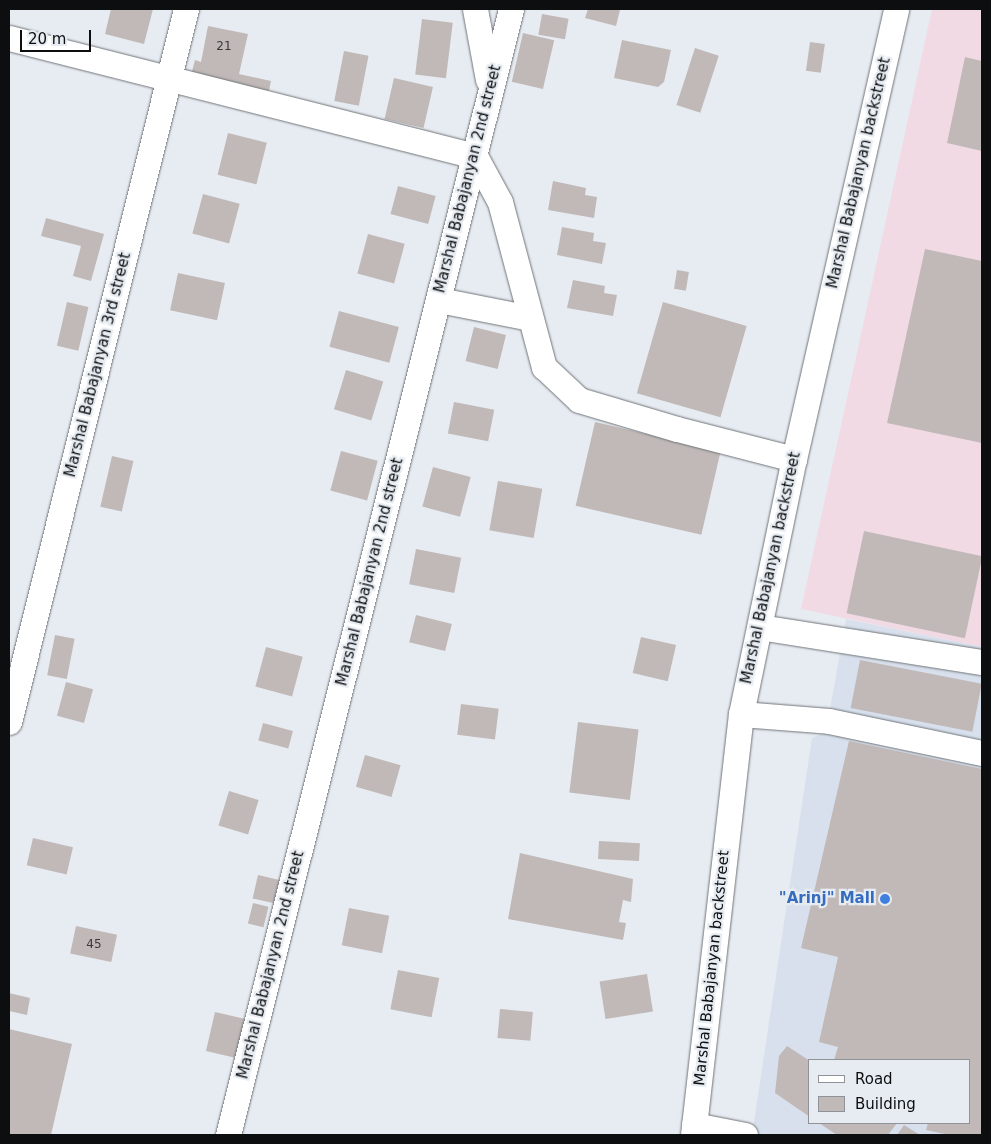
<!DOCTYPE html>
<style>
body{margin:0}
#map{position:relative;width:991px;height:1144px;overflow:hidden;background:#e7ecf2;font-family:"DejaVu Sans",sans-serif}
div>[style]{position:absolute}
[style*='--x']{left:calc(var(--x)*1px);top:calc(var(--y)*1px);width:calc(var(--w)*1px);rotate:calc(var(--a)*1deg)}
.built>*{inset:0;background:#d7e0ec}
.industrial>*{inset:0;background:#f2dae5}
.building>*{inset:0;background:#c1b9b8;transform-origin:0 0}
.roads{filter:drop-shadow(0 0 1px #707479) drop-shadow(0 0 1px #707479)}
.minor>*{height:25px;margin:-12.5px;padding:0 12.5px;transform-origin:12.5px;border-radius:12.5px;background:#fff}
.dots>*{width:14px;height:14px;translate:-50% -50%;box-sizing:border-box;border:2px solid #e7ecf2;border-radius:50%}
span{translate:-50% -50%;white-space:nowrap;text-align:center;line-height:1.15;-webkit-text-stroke:4.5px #e7ecf2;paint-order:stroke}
.number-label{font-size:12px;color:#39393a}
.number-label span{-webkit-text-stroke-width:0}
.street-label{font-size:15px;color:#0c0e10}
.shop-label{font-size:15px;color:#366cbe;font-weight:700}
.right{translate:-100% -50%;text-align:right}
.frame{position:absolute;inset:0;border:10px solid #0c0e10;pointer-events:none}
.legend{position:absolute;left:808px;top:1059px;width:162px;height:65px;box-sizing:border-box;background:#e7ecf2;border:1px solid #8f9398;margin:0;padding:6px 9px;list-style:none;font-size:15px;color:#0c0e10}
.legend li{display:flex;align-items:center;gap:10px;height:25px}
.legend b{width:25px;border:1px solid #8f9398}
.scale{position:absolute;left:20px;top:30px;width:71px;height:22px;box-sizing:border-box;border:2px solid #0c0e10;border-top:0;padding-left:6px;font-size:15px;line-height:18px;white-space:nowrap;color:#0c0e10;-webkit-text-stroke:4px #e7ecf2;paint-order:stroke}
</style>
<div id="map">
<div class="built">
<div style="clip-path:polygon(evenodd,846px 619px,982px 647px,982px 1135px,752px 1135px,812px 738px,826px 732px,846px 619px,810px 1060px,970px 1060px,970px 1123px,810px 1123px,810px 1060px)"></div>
</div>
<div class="industrial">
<div style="clip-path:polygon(932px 9px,982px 9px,982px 647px,801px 609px)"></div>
</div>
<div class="building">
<div style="clip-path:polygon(111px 9px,153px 9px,144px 44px,105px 34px)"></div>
<div style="clip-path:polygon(588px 9px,620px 10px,616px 26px,585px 18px)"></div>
<div style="left:542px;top:14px;width:27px;height:21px;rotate:10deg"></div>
<div style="left:422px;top:19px;width:31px;height:56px;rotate:7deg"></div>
<div style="clip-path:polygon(208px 26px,248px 34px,239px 74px,271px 81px,269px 91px,191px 75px,195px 60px,201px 62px)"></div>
<div style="left:523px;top:33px;width:32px;height:50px;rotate:13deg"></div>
<div style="clip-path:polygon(622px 40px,671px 50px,664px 82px,658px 87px,614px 78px)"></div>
<div style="left:810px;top:42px;width:15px;height:29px;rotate:8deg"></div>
<div style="left:695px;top:48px;width:25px;height:60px;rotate:18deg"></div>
<div style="left:344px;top:51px;width:25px;height:51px;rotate:11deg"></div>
<div style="clip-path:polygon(965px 57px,982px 61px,982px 151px,947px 143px)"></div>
<div style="left:394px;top:78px;width:40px;height:42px;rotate:13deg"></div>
<div style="left:228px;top:133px;width:40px;height:43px;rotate:14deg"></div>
<div style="clip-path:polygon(553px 181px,586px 188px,585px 195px,597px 197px,594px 218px,548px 210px)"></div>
<div style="left:398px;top:186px;width:39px;height:29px;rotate:15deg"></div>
<div style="left:203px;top:194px;width:38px;height:41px;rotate:15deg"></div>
<div style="clip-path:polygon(46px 218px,104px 234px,91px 281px,73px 276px,81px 246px,41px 236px)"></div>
<div style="clip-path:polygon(562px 227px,594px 233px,593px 241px,606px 243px,602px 264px,557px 255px)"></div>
<div style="left:368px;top:234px;width:38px;height:41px;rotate:15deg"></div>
<div style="clip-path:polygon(925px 249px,982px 261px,982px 443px,887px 423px)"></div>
<div style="left:677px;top:270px;width:12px;height:19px;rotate:9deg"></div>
<div style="left:178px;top:273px;width:48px;height:38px;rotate:12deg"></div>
<div style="clip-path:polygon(573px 280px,605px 286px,604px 293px,617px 295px,613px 316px,567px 308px)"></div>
<div style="left:67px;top:302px;width:22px;height:45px;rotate:13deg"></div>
<div style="left:663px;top:302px;width:87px;height:95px;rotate:16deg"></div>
<div style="left:339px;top:311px;width:62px;height:37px;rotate:15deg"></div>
<div style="left:474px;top:327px;width:33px;height:35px;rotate:14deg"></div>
<div style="left:346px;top:370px;width:39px;height:41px;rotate:17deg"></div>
<div style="left:454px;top:402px;width:41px;height:32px;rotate:11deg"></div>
<div style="left:595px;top:422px;width:129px;height:86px;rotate:13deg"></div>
<div style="left:341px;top:451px;width:38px;height:41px;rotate:15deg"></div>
<div style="left:112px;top:456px;width:22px;height:52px;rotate:13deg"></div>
<div style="left:433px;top:467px;width:39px;height:41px;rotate:15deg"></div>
<div style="left:498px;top:481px;width:45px;height:50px;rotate:10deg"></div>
<div style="left:864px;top:531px;width:121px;height:84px;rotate:12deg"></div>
<div style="left:416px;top:549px;width:46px;height:36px;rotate:11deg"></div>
<div style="left:416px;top:615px;width:37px;height:28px;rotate:14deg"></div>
<div style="left:55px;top:635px;width:20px;height:41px;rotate:11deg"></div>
<div style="left:641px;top:637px;width:36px;height:37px;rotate:13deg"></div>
<div style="left:266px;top:647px;width:38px;height:41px;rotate:15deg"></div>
<div style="left:860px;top:660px;width:124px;height:49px;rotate:11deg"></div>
<div style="left:66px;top:682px;width:28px;height:35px;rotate:15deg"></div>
<div style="left:461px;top:704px;width:38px;height:31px;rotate:7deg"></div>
<div style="left:578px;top:722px;width:61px;height:71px;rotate:7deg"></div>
<div style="left:263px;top:723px;width:31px;height:18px;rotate:15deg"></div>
<div style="clip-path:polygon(849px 741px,982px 769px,982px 1135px,949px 1135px,926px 1130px,928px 1123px,970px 1123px,970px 1060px,834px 1060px,838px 1047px,819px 1042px,838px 957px,801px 948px)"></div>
<div style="left:365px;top:755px;width:37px;height:33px;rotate:16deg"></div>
<div style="left:229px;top:791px;width:31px;height:36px;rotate:17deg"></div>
<div style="left:33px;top:838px;width:41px;height:28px;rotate:13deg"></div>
<div style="left:599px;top:841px;width:41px;height:18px;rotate:3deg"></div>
<div style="clip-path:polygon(520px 853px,633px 879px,631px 902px,623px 900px,619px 922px,626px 923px,623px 940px,508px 919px)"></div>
<div style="left:258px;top:875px;width:22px;height:24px;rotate:13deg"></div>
<div style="left:253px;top:903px;width:16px;height:21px;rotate:14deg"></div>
<div style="left:349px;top:908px;width:41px;height:38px;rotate:11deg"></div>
<div style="left:76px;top:926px;width:42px;height:28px;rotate:12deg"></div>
<div style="left:398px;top:970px;width:42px;height:40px;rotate:11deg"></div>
<div style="left:647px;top:974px;width:38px;height:48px;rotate:81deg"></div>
<div style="clip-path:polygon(9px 993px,30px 998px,27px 1015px,9px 1011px)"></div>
<div style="left:500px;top:1009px;width:33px;height:29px;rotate:5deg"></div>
<div style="left:215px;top:1012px;width:31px;height:40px;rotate:13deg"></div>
<div style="clip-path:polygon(9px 1029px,72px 1044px,51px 1135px,9px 1135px)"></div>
<div style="clip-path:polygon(787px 1046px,810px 1061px,810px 1117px,775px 1093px,779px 1056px)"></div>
<div style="clip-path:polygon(819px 1123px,897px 1123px,888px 1135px,837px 1135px)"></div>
<div style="clip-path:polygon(904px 1125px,920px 1135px,897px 1135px)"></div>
</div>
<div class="roads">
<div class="minor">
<div style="--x:475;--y:9;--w:72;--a:79.6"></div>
<div style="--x:9;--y:38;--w:481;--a:14.2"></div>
<div style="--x:475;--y:156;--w:52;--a:61.5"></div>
<div style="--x:500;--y:202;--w:171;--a:75.1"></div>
<div style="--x:544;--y:367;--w:48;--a:43.3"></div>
<div style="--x:579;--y:400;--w:102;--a:16.5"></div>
<div style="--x:677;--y:429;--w:121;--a:14.4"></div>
<div style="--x:439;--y:300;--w:93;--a:11.2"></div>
<div style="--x:760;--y:627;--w:225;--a:9"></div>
<div style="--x:741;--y:714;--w:88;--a:4.5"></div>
<div style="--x:829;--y:721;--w:156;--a:11.8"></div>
<div style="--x:9;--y:722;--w:735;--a:-76.06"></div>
<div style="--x:694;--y:1125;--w:52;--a:11.1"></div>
<div style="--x:228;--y:1135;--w:1161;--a:-75.89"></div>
<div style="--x:693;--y:1135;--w:424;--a:-83.5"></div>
<div style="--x:741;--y:714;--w:260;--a:-78.3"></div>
<div style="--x:794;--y:459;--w:461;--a:-77.2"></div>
</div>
</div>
<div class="dots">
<div style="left:885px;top:899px;background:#3f7fe0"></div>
</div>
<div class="number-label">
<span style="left:224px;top:47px">21</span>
<span style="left:94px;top:945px">45</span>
</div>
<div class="street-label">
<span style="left:859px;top:173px;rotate:-77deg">Marshal Babajanyan backstreet</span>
<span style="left:468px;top:179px;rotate:-76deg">Marshal Babajanyan 2nd street</span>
<span style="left:98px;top:365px;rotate:-76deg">Marshal Babajanyan 3rd street</span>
<span style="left:771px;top:568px;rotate:-78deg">Marshal Babajanyan backstreet</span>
<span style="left:370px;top:572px;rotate:-76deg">Marshal Babajanyan 2nd street</span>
<span style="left:271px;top:965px;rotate:-76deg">Marshal Babajanyan 2nd street</span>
<span style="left:712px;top:968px;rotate:-84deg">Marshal Babajanyan backstreet</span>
</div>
<div class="shop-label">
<span class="right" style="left:875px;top:899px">"Arinj" Mall</span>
</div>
<div class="frame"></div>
<ul class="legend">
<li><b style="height:6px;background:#fff"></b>Road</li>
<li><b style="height:14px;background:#c1b9b8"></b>Building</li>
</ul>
<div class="scale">20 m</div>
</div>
